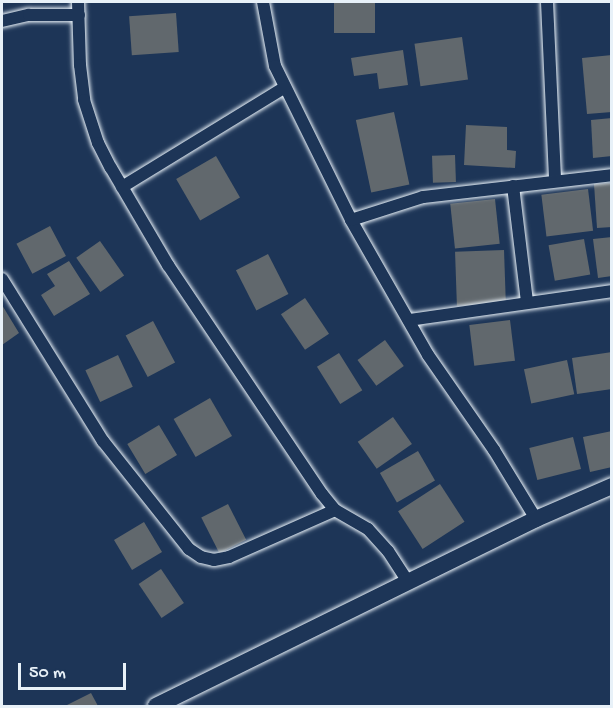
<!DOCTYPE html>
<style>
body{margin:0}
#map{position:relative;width:613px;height:708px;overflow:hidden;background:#1d3557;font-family:"Gochi Hand",sans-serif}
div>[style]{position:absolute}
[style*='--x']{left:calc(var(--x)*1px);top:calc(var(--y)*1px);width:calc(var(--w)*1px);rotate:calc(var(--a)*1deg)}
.building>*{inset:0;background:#61686d;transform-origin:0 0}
.roads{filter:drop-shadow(0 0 2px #e8f1f8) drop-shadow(0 0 2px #e8f1f8)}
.street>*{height:12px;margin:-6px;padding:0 6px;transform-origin:6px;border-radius:6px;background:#1d3557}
.secondary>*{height:16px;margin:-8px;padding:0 8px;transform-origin:8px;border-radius:8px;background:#1d3557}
span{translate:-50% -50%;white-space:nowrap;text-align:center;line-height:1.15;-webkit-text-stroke:5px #1d3557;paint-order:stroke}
.frame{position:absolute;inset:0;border:3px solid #e8f1f8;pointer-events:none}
.scale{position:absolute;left:18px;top:663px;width:108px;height:27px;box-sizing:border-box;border:3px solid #e8f1f8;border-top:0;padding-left:8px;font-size:18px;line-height:21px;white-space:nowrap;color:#e8f1f8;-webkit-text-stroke:4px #1d3557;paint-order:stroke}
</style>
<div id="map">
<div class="building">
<div style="left:334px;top:2px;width:41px;height:31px"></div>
<div style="left:176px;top:13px;width:39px;height:47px;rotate:86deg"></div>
<div style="left:462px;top:37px;width:43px;height:48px;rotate:82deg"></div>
<div style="clip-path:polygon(403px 50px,408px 85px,379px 89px,377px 73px,354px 76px,351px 58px)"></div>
<div style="clip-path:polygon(612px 55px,612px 112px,587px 114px,582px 58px)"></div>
<div style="left:394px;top:112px;width:74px;height:39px;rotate:78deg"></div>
<div style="clip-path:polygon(612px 118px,612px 156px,593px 158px,591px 120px)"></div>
<div style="clip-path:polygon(466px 125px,507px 127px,507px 150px,516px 151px,515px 168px,464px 165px)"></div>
<div style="left:455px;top:155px;width:27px;height:23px;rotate:88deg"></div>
<div style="left:216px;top:156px;width:48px;height:46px;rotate:60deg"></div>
<div style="clip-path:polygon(612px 183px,612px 227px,597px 228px,594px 184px)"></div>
<div style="left:588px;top:189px;width:42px;height:47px;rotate:83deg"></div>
<div style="left:495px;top:199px;width:45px;height:45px;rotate:84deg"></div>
<div style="left:50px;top:226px;width:34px;height:38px;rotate:62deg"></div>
<div style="clip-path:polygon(612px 237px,612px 276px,598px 278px,593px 239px)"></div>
<div style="left:584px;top:239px;width:36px;height:36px;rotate:80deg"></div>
<div style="left:100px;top:241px;width:42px;height:29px;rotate:55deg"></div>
<div style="left:504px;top:250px;width:54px;height:49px;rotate:88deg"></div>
<div style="left:268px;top:254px;width:45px;height:36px;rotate:63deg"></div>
<div style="clip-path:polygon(69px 261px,90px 294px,54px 316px,41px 295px,55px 286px,47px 274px)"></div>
<div style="left:305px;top:298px;width:43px;height:29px;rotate:56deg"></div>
<div style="clip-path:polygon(2px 305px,19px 333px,2px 345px)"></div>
<div style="left:510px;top:320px;width:41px;height:41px;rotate:83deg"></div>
<div style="left:153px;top:321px;width:47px;height:31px;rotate:62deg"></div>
<div style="left:385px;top:340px;width:32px;height:34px;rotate:54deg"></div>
<div style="clip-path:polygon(612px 352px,612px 389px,577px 394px,572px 358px)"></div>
<div style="left:339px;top:353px;width:44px;height:26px;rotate:58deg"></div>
<div style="left:118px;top:355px;width:35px;height:36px;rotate:65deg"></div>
<div style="left:567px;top:360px;width:35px;height:44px;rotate:78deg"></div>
<div style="left:210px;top:398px;width:44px;height:42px;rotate:60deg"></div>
<div style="left:393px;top:417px;width:33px;height:43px;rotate:55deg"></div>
<div style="left:159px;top:425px;width:35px;height:37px;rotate:59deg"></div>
<div style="clip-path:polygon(612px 431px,612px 467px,590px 472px,583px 437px)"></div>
<div style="left:573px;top:437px;width:33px;height:45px;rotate:76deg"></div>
<div style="left:418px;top:451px;width:34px;height:44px;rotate:60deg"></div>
<div style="left:440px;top:484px;width:45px;height:50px;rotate:57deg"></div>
<div style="left:228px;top:504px;width:40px;height:30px;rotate:63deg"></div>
<div style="left:144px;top:522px;width:35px;height:35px;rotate:59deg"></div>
<div style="left:161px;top:569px;width:41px;height:27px;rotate:56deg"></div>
<div style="clip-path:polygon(91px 693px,98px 706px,65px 706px)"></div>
</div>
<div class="roads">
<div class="street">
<div style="--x:78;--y:2;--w:63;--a:88.2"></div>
<div style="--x:80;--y:65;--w:35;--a:83"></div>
<div style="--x:84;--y:100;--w:45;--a:72"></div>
<div style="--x:98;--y:143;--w:28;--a:63"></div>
<div style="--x:111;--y:168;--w:113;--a:59.6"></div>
<div style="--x:168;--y:265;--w:276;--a:56.1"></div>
<div style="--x:322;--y:494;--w:21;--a:51"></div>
<div style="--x:335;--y:510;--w:38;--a:30"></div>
<div style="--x:368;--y:529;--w:30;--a:48"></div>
<div style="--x:388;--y:551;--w:37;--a:57"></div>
<div style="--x:263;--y:2;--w:65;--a:79.4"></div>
<div style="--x:275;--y:66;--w:172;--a:63.7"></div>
<div style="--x:351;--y:220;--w:155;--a:60.3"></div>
<div style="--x:428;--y:355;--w:116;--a:55.2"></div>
<div style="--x:494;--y:450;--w:81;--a:58.7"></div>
<div style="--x:547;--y:2;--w:179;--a:87.4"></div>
<div style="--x:2;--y:21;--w:28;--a:-13"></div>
<div style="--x:29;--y:15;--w:50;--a:0"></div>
<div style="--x:513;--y:186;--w:116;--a:83.1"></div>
<div style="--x:122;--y:187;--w:191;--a:-31.5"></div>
<div style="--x:351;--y:220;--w:76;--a:-17.7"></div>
<div style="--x:423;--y:197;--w:190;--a:-6.6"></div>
<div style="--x:2;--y:279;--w:191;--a:58.1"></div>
<div style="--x:103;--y:441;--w:138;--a:51.5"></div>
<div style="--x:189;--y:549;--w:14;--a:34"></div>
<div style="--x:201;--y:557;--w:13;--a:13"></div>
<div style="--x:214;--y:560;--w:15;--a:-11"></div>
<div style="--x:229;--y:557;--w:116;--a:-23.9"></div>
<div style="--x:409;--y:320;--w:205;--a:-8.1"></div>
</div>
<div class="secondary">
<div style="--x:156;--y:706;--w:424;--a:-26.2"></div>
<div style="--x:536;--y:519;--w:83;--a:-23.5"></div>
</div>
</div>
<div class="frame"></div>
<div class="scale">50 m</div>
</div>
